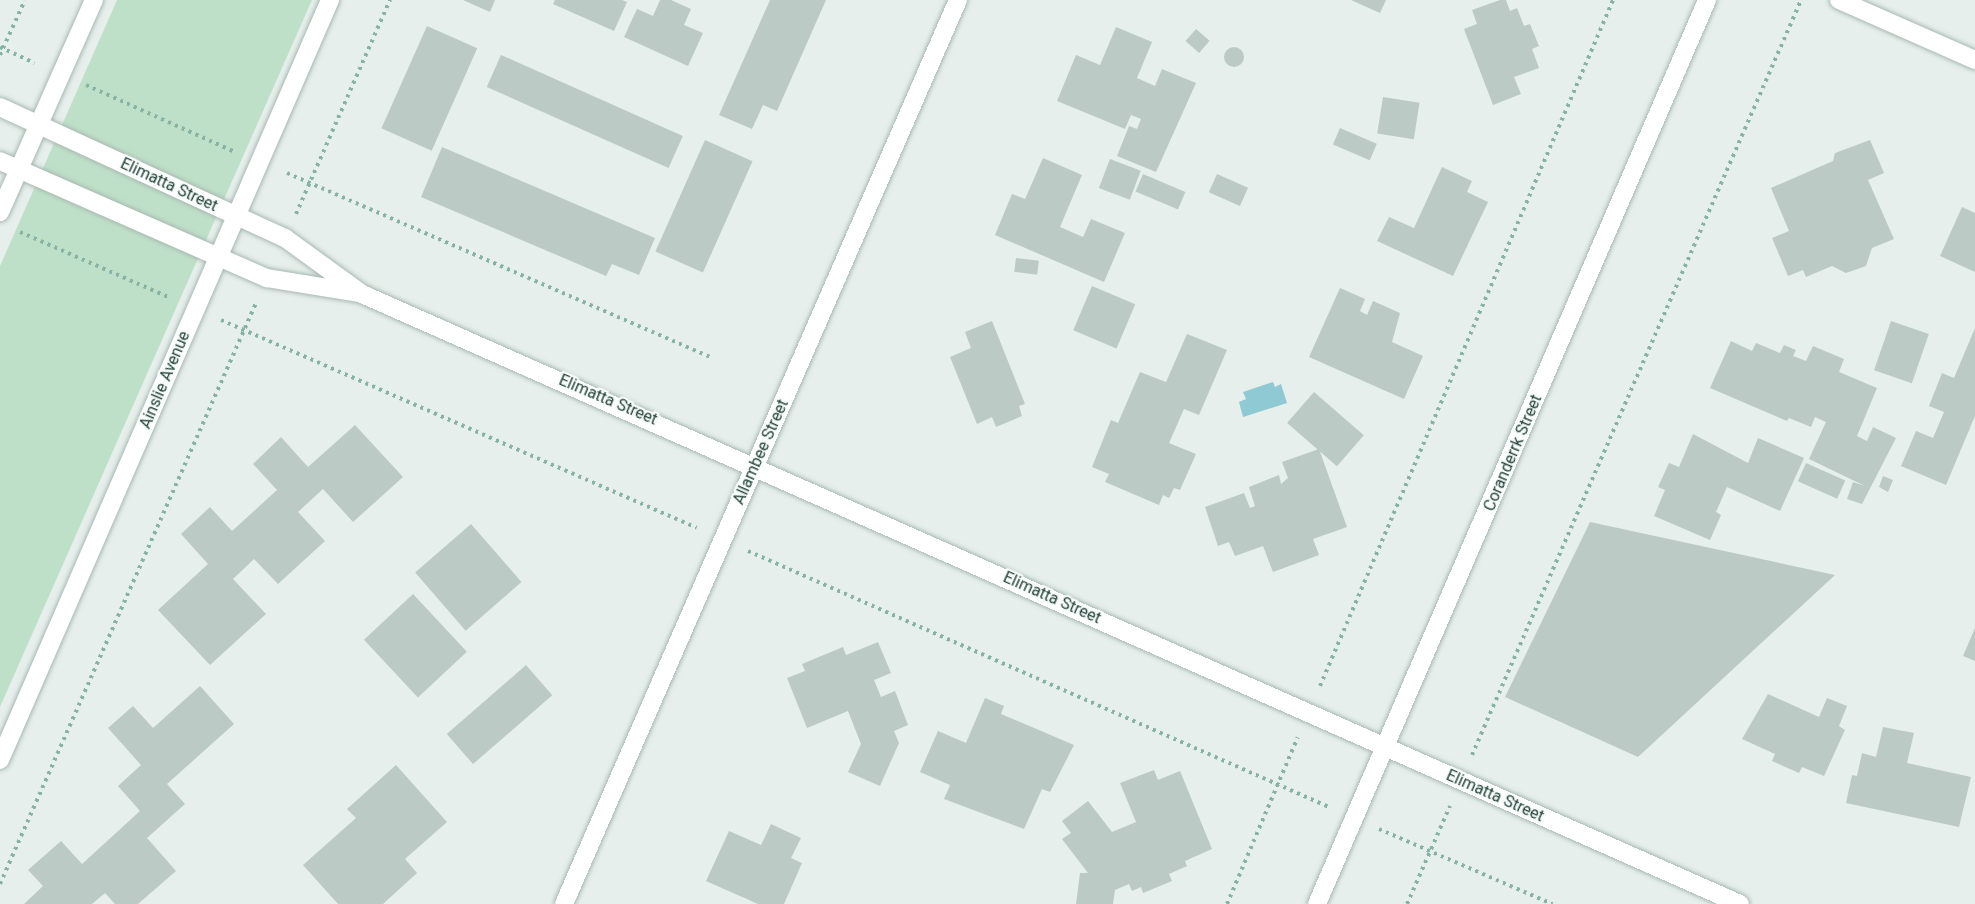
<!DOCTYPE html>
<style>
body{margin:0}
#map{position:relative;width:1975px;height:904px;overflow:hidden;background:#e6efeb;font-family:Roboto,sans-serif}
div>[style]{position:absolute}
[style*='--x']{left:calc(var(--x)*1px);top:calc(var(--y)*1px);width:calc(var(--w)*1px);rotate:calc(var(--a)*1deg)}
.green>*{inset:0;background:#bfe0c8}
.water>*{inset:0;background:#8ec9d4}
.building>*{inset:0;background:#bbcac4;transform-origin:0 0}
.round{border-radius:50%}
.path>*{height:4px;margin-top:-2px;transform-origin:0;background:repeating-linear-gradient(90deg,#86b3a5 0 3px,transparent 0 7.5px)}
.roads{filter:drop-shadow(0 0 2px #a8b8b2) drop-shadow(0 0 2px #a8b8b2)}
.minor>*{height:18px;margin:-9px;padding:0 9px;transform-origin:9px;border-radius:9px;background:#fff}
.secondary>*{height:18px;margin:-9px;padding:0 9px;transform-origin:9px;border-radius:9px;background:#fff}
span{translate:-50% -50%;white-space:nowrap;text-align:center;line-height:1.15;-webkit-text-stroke:4.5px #f7fbf9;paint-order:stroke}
.street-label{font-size:16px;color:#24423a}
</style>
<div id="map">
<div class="green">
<div style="clip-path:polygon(117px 0,312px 0,0 707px,0 266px)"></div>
</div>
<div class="water">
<div style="clip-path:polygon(1273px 382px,1275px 387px,1281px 384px,1287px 403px,1243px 417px,1239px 402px,1246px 399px,1243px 392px)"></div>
</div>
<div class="building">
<div style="clip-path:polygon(463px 0,495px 0,490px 12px)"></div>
<div style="clip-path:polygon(555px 0,622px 0,627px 2px,614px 31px,553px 4px)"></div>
<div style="clip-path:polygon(660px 0,671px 0,691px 9px,684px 25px,703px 33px,688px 66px,624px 37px,637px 9px,653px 16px)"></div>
<div style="clip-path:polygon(770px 0,826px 0,777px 111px,763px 105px,752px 129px,719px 115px)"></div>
<div style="clip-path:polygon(1351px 0,1386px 0,1380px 13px)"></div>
<div style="clip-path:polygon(1500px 0,1506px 0,1510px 11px,1517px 8px,1524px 26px,1530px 24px,1539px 46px,1532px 49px,1539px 68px,1514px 77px,1521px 94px,1493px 105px,1464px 29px,1477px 24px,1472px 10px)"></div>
<div style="left:427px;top:26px;width:55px;height:112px;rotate:24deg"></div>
<div style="clip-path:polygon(1116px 27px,1152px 42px,1137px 78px,1155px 86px,1162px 69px,1196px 83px,1156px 172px,1117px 156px,1129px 126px,1137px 129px,1141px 119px,1131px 115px,1125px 129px,1057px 101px,1076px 55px,1100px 65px)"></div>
<div style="left:1196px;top:29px;width:18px;height:16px;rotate:41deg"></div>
<div class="round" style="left:1224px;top:47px;width:20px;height:20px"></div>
<div style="left:501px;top:55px;width:199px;height:35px;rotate:24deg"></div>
<div style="left:1383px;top:97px;width:37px;height:37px;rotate:9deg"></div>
<div style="left:1340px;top:128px;width:40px;height:18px;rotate:23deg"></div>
<div style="left:705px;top:140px;width:52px;height:122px;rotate:24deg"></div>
<div style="clip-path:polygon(1870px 140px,1884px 173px,1868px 180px,1894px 239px,1872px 248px,1866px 266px,1846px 273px,1832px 266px,1806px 277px,1803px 270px,1788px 276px,1772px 238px,1789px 231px,1771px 188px,1833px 161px,1835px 153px)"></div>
<div style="clip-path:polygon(442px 147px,655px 238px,639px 275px,612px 264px,606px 276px,421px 197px)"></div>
<div style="clip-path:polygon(1043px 158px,1082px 175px,1060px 227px,1083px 237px,1091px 219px,1125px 233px,1104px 282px,995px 235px,1012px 194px,1025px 199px)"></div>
<div style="left:1110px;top:159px;width:33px;height:31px;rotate:21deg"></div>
<div style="clip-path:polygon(1442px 167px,1472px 181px,1467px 192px,1488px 202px,1453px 276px,1377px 241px,1389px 217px,1414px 228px)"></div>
<div style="left:1143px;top:174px;width:46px;height:19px;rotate:23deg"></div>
<div style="left:1217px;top:174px;width:34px;height:20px;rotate:24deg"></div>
<div style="clip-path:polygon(1962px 207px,1975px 213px,1975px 272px,1940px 256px)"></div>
<div style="left:1016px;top:258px;width:23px;height:14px;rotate:7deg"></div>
<div style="left:1092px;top:286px;width:47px;height:48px;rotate:23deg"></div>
<div style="clip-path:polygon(1340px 288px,1365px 299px,1360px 311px,1367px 315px,1373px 301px,1400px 313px,1392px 342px,1423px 356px,1404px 399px,1309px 357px)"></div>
<div style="clip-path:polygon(992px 321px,1025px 404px,1019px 406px,1022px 416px,996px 427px,992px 417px,977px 424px,950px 357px,971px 348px,965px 332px)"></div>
<div style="left:1891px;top:321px;width:40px;height:52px;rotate:19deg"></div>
<div style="clip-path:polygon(1975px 328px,1975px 416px,1946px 485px,1901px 466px,1916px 431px,1933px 438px,1944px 412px,1929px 406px,1942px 373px,1954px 378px)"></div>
<div style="clip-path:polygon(1187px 334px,1227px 350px,1199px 415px,1184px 409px,1169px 443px,1196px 454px,1180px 490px,1174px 488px,1169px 498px,1163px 495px,1159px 505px,1105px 482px,1109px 474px,1092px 467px,1111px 420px,1118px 423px,1140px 372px,1166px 382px)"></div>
<div style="clip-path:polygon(1731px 341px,1752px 351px,1756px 343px,1780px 353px,1784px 345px,1796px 350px,1793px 356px,1806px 361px,1813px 346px,1844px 359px,1839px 372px,1877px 388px,1857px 436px,1867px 441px,1873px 427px,1896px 438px,1862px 504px,1847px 499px,1853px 482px,1865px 486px,1809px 459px,1826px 422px,1815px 417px,1811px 427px,1789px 418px,1787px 421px,1710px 388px)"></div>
<div style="left:1314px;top:392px;width:66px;height:41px;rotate:41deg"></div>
<div style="clip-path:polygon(355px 425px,403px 477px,353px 522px,323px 489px,298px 512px,325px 541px,278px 584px,254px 559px,233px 579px,266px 614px,210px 665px,158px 610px,208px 564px,181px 534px,210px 507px,232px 531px,277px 490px,253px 464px,281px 437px,308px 467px)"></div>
<div style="clip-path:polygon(1693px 434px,1748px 463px,1758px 438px,1804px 458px,1780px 511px,1727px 487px,1716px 512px,1721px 515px,1710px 540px,1654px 516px,1665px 490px,1658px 487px,1669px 463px,1679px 467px)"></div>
<div style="clip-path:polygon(1319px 449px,1347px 527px,1313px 539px,1319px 555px,1273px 572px,1263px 546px,1235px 556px,1229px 542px,1218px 546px,1205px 507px,1244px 493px,1250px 508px,1255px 506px,1249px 487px,1279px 475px,1281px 484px,1288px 478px,1282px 462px)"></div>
<div style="left:1806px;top:463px;width:43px;height:20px;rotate:24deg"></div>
<div style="clip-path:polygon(1883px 476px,1893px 480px,1888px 492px,1879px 487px)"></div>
<div style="clip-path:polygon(1590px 522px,1835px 575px,1638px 757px,1505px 697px)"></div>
<div style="left:471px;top:524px;width:77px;height:74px;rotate:49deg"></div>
<div style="left:413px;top:594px;width:79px;height:67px;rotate:47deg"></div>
<div style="clip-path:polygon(1975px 628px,1975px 661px,1963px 656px)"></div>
<div style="clip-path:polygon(878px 642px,891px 673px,874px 680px,881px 697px,895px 691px,908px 725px,894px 731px,899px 743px,880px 786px,848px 772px,861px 744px,848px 711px,807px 728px,787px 678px,805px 671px,802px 664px,843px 647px,846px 655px)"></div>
<div style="left:526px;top:665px;width:40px;height:105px;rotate:49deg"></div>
<div style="clip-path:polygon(200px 686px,234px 724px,167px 784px,185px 804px,147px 838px,176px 871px,138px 904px,115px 904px,105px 893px,92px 904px,24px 904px,43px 886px,28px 870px,61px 841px,82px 864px,140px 811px,118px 786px,141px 765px,108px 728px,133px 706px,153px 728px)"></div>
<div style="clip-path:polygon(1768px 694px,1819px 717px,1827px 698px,1847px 706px,1839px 726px,1845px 730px,1824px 776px,1802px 767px,1799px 773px,1772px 761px,1775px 754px,1742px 739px)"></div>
<div style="clip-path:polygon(985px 698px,1004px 706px,1001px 714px,1074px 745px,1050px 792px,1042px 789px,1024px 829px,944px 799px,950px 785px,920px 772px,938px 731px,966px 743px)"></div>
<div style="clip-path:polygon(1883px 727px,1914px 733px,1907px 763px,1971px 777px,1959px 827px,1846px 803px,1852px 775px,1857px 776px,1862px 753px,1876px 757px)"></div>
<div style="clip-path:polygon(396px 765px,447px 822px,405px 859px,417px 873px,383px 904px,338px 904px,303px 865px,356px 818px,347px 809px)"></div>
<div style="clip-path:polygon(1154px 770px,1158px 780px,1180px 771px,1212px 849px,1185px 861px,1187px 866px,1169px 874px,1172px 881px,1143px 893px,1141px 887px,1132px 891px,1129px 884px,1115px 890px,1113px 904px,1076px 904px,1080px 873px,1088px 873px,1062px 839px,1071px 833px,1062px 821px,1088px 801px,1112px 832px,1136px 822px,1120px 783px)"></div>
<div style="clip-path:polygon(771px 824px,801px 838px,791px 858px,802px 863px,784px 904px,758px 904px,706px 881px,729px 831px,761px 845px)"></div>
</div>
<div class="path">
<div style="--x:0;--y:47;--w:38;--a:25"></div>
<div style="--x:0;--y:55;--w:60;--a:-65.6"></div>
<div style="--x:86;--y:85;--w:163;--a:24.2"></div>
<div style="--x:287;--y:173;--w:464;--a:23.5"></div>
<div style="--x:296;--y:214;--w:234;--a:-66.3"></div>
<div style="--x:20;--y:232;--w:164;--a:23.7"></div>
<div style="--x:221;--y:320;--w:519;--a:23.6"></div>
<div style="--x:748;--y:551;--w:635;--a:23.78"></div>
<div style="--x:1320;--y:686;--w:746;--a:-66.87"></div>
<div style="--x:1472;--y:755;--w:824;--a:-66.45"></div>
<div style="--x:1379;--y:829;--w:189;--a:23.4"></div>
<div style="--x:0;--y:884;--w:635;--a:-66.22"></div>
<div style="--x:1227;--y:904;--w:181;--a:-67"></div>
<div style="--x:1407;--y:904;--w:107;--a:-66.3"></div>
</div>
<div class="roads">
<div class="minor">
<div style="--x:1839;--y:0;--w:149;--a:23.8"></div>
<div style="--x:0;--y:107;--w:314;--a:24.7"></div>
<div style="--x:285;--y:238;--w:95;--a:36"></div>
<div style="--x:362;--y:294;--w:1507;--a:23.88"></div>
<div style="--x:0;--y:161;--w:292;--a:23.7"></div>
<div style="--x:267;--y:278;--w:93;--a:9.3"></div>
<div style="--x:564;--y:904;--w:986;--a:-66.45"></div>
<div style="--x:1317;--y:904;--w:985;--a:-66.66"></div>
</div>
<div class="secondary">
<div style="--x:0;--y:212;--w:232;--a:-66.1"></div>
<div style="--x:0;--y:760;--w:829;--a:-66.53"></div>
</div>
</div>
<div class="street-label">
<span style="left:169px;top:185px;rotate:25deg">Elimatta Street</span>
<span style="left:165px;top:380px;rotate:-67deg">Ainslie Avenue</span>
<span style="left:608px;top:400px;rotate:23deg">Elimatta Street</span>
<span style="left:761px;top:452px;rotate:-66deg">Allambee Street</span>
<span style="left:1513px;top:453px;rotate:-67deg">Coranderrk Street</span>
<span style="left:1052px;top:598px;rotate:24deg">Elimatta Street</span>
<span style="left:1495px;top:796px;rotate:24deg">Elimatta Street</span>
</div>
</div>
